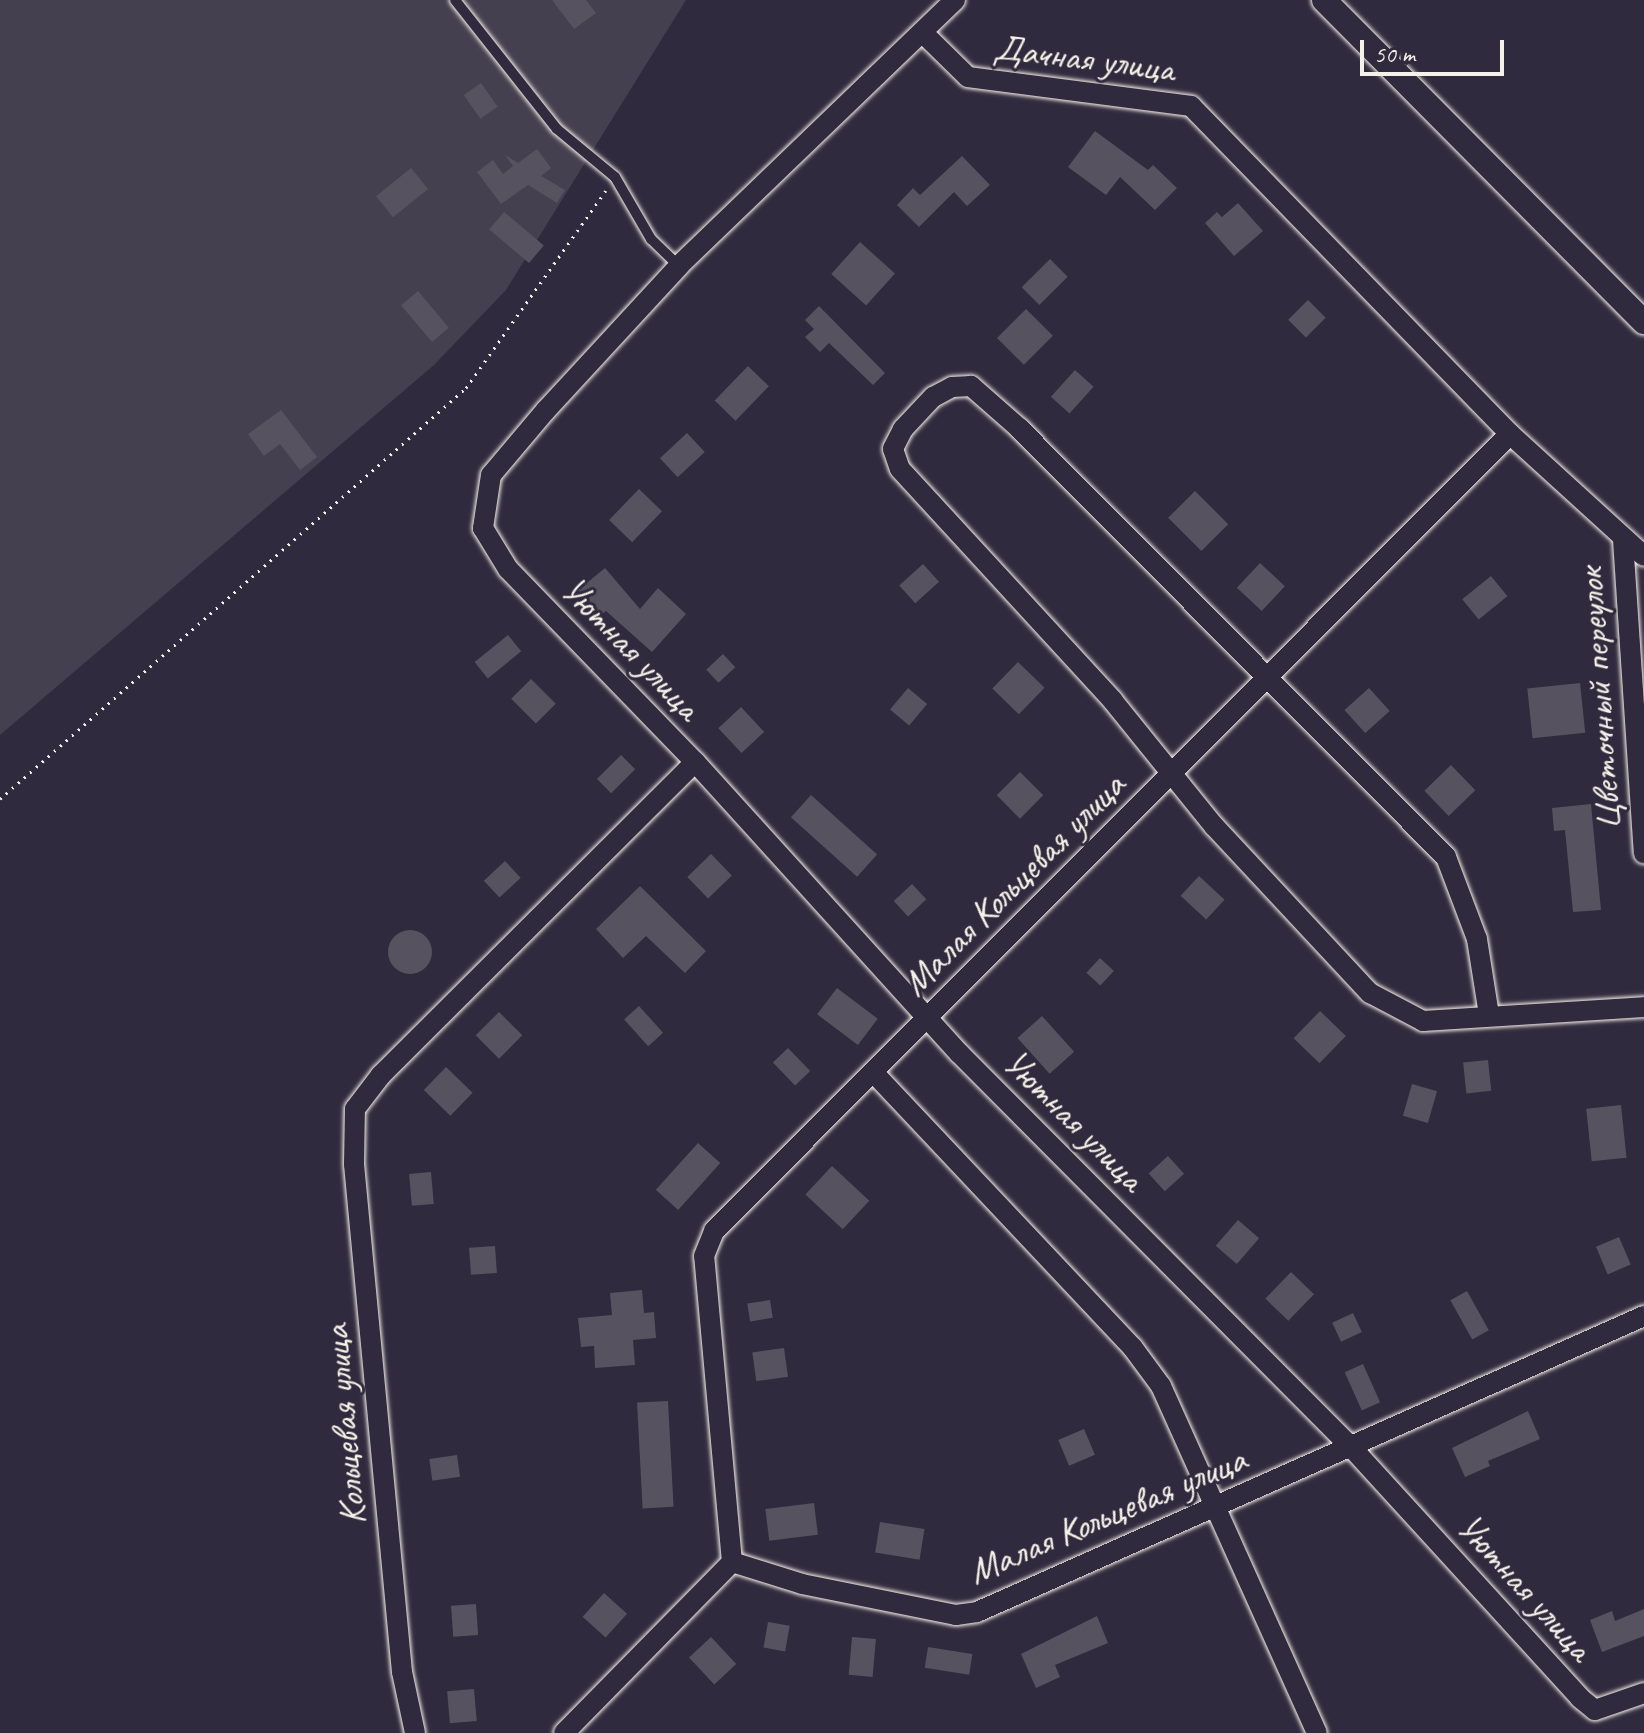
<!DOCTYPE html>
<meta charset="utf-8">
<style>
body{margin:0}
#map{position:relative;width:1644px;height:1733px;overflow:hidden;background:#2f2a3d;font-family:Caveat,sans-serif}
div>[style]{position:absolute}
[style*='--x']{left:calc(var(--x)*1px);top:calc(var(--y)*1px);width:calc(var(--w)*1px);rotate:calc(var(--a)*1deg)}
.green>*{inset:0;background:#454050}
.building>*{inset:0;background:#56525f;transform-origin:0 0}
.round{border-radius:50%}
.path>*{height:3px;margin-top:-1.5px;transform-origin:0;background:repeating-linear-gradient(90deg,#f4f1e8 0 2px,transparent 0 8px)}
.roads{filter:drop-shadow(0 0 2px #f4f1e8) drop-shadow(0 0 2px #f4f1e8)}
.service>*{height:10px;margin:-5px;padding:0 5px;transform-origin:5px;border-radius:5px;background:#2f2a3d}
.minor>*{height:20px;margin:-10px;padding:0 10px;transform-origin:10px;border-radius:10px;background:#2f2a3d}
.tertiary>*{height:24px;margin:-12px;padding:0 12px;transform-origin:12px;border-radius:12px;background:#2f2a3d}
span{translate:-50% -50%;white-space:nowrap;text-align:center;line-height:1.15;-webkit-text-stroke:6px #2f2a3d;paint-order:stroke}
.street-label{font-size:38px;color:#f4f1e8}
.scale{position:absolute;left:1360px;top:40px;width:144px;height:36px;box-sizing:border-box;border:4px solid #f4f1e8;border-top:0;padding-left:10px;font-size:24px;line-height:28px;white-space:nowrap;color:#f4f1e8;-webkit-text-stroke:6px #2f2a3d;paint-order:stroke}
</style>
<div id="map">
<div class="green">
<div style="clip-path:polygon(0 0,686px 0,506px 290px,434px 365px,0 735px)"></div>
</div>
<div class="building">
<div style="clip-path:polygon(552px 0,586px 0,596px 13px,574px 29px)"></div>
<div style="left:481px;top:83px;width:29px;height:21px;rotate:55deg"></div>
<div style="clip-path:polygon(1095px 131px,1148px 170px,1153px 165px,1177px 188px,1155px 210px,1120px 177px,1106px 195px,1068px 167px)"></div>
<div style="clip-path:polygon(537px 149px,551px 168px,541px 176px,565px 190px,557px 203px,528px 185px,501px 204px,477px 172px,493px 160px,503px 174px,513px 166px,505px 155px,518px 163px)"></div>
<div style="clip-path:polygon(962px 156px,990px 185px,967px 206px,954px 192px,919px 227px,897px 205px,913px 188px,920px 195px)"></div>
<div style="left:411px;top:168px;width:27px;height:45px;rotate:51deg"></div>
<div style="clip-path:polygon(1238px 203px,1263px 231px,1234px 256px,1205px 223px,1217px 212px,1222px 217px)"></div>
<div style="left:504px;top:212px;width:52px;height:23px;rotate:40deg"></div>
<div style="left:860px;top:242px;width:47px;height:43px;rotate:42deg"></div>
<div style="left:1050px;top:259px;width:25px;height:40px;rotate:45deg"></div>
<div style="left:418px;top:291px;width:48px;height:22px;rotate:50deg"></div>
<div style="left:1308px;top:300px;width:25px;height:28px;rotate:45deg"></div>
<div style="clip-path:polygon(819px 306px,885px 373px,873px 385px,829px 343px,820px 352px,805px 337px,814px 329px,805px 320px)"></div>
<div style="left:1026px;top:309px;width:38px;height:41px;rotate:45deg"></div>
<div style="left:748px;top:366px;width:29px;height:48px;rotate:44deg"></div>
<div style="left:1075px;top:370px;width:25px;height:36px;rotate:42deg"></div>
<div style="clip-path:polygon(281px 410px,317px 457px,300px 470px,280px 444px,264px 456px,248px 434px)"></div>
<div style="left:687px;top:433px;width:26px;height:37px;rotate:47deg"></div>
<div style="left:639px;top:489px;width:32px;height:43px;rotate:44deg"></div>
<div style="left:1195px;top:491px;width:47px;height:38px;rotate:45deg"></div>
<div style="left:1260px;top:563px;width:34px;height:34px;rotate:43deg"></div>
<div style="left:923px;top:564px;width:24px;height:32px;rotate:48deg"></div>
<div style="clip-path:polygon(605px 568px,640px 609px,658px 588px,686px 614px,652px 652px,606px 611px,599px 617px,577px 591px)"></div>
<div style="left:1491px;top:576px;width:26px;height:37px;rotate:51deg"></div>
<div style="left:508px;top:635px;width:21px;height:43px;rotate:51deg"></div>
<div style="left:723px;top:654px;width:18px;height:23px;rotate:47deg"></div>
<div style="left:1018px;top:662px;width:37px;height:37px;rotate:44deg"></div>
<div style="left:531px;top:679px;width:35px;height:28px;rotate:45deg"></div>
<div style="left:1580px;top:683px;width:50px;height:53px;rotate:84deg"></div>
<div style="left:908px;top:688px;width:25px;height:28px;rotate:40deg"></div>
<div style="left:1369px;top:688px;width:31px;height:33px;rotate:48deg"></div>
<div style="left:741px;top:707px;width:34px;height:31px;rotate:47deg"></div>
<div style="left:621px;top:755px;width:20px;height:34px;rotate:45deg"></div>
<div style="left:1451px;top:765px;width:35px;height:37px;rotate:46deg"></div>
<div style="left:1020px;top:772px;width:33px;height:33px;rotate:45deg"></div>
<div style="left:811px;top:795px;width:89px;height:30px;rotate:42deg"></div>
<div style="clip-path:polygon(1591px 804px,1601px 910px,1573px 912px,1565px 830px,1554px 831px,1552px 808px)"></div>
<div style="left:711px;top:854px;width:30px;height:33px;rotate:46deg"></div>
<div style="left:505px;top:861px;width:23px;height:29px;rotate:47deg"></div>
<div style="left:1199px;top:876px;width:35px;height:27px;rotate:43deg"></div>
<div style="left:912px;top:884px;width:21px;height:25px;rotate:47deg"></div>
<div style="clip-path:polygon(640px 886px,706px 951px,685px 973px,646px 936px,623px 958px,596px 929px)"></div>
<div class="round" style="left:388px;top:930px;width:44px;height:44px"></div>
<div style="left:1100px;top:958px;width:19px;height:20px;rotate:43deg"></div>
<div style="left:837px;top:988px;width:51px;height:33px;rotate:37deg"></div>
<div style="left:639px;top:1006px;width:36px;height:20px;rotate:48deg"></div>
<div style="left:1320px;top:1011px;width:36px;height:38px;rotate:44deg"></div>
<div style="left:499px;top:1012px;width:33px;height:33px;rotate:45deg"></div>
<div style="left:1042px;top:1016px;width:48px;height:33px;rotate:48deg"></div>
<div style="left:788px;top:1048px;width:32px;height:21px;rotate:46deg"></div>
<div style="left:1488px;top:1060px;width:31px;height:25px;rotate:84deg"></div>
<div style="left:446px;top:1067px;width:37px;height:32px;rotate:44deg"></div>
<div style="left:1412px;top:1084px;width:26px;height:33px;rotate:16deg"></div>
<div style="left:1621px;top:1105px;width:53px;height:35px;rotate:84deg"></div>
<div style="left:698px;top:1143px;width:30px;height:63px;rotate:42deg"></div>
<div style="left:1168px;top:1156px;width:24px;height:26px;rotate:48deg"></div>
<div style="left:832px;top:1166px;width:51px;height:39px;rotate:43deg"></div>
<div style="left:431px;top:1172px;width:32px;height:22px;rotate:85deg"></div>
<div style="left:1238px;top:1220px;width:28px;height:34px;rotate:41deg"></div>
<div style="left:1619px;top:1237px;width:30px;height:25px;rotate:67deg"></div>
<div style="left:495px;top:1246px;width:27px;height:26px;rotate:86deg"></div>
<div style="left:1291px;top:1272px;width:32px;height:37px;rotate:44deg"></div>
<div style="clip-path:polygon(642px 1290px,644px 1313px,654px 1312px,656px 1338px,633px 1340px,635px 1365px,595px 1368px,594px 1346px,581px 1347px,578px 1318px,612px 1315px,610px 1293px)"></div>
<div style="left:1467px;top:1291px;width:45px;height:19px;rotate:61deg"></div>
<div style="left:770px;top:1300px;width:18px;height:23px;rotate:81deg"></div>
<div style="left:1353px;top:1313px;width:21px;height:23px;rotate:65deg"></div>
<div style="left:784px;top:1348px;width:29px;height:32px;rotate:82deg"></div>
<div style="left:1363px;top:1364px;width:42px;height:20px;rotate:66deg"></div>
<div style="left:668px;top:1401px;width:106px;height:31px;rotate:87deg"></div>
<div style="clip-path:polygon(1528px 1411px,1540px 1439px,1488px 1461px,1490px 1466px,1465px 1477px,1452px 1448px)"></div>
<div style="left:1084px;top:1429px;width:28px;height:28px;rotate:67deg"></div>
<div style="left:457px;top:1455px;width:22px;height:28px;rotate:82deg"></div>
<div style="left:814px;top:1503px;width:32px;height:49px;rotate:83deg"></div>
<div style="left:880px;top:1522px;width:45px;height:31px;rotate:9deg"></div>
<div style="left:604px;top:1593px;width:31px;height:32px;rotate:42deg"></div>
<div style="left:476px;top:1604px;width:31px;height:25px;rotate:86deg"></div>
<div style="clip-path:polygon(1644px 1609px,1644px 1636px,1602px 1652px,1590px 1620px,1612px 1611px,1615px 1621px)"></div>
<div style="clip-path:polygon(1097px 1616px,1108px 1643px,1055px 1665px,1060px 1677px,1036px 1688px,1021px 1654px)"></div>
<div style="left:768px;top:1622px;width:22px;height:26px;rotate:10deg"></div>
<div style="left:711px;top:1637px;width:37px;height:30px;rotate:47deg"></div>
<div style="left:852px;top:1637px;width:24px;height:38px;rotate:5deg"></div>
<div style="left:928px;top:1647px;width:45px;height:21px;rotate:9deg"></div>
<div style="left:474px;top:1689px;width:32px;height:27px;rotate:85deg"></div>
</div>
<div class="path">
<div style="--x:0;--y:799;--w:621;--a:-41.41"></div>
<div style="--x:466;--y:388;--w:242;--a:-54.7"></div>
</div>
<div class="roads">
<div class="service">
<div style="--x:455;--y:0;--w:164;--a:51.7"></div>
<div style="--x:557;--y:129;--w:75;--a:39.6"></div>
<div style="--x:615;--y:177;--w:72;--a:59.9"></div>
<div style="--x:651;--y:239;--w:39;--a:44"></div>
</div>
<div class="minor">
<div style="--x:955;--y:0;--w:383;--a:136.1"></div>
<div style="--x:679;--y:266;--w:196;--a:132.7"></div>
<div style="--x:546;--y:410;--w:85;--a:130.2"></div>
<div style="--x:491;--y:475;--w:54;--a:98.6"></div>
<div style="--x:483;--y:528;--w:48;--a:58.6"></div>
<div style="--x:508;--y:569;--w:269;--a:45.9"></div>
<div style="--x:695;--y:762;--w:393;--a:47.8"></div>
<div style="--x:959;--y:1053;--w:557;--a:45.15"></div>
<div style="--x:1352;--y:1448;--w:338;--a:47.6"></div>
<div style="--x:1580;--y:1698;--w:19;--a:39"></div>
<div style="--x:1595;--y:1710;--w:52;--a:-19.1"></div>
<div style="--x:923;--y:33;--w:63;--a:44.4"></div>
<div style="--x:968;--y:77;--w:225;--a:7.4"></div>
<div style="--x:1191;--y:106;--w:458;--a:45.8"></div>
<div style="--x:1510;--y:434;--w:181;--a:42.3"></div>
<div style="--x:1623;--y:540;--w:314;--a:86.2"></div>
<div style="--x:1489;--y:1015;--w:77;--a:-99"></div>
<div style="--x:1477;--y:939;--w:88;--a:-110.7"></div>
<div style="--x:1446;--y:857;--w:605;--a:-134.87"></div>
<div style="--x:1019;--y:428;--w:64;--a:-138.8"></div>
<div style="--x:971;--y:386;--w:19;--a:177"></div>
<div style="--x:952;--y:387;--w:21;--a:152"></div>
<div style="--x:933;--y:397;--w:44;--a:133.2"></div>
<div style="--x:903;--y:429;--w:22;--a:117"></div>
<div style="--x:893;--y:449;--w:21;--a:71"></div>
<div style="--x:900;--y:469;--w:315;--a:47.4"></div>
<div style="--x:1113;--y:701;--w:161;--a:51.1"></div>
<div style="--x:1214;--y:826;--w:229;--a:47"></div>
<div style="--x:1370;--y:993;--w:60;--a:27.8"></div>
<div style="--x:1423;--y:1021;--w:221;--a:-3.6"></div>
<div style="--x:873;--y:1072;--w:379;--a:46.7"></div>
<div style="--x:1133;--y:1348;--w:47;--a:53.6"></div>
<div style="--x:1161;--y:1386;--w:380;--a:65.8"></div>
<div style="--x:732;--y:1562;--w:307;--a:-95.2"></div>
<div style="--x:704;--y:1256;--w:27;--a:-68"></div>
<div style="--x:714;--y:1231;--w:1126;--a:-45.04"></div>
<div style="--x:732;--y:1562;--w:73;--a:17.4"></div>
<div style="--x:802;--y:1584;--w:157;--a:11.4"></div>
<div style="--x:956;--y:1615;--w:21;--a:-8"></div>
<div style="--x:977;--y:1612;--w:730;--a:-23.93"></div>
<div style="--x:415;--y:1733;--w:62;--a:-102"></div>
<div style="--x:402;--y:1672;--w:510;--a:-95.4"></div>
<div style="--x:354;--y:1164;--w:55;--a:-89"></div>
<div style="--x:355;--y:1109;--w:43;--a:-52.6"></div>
<div style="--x:381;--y:1075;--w:443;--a:-44.9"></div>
<div style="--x:564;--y:1733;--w:240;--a:-45.5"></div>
</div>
<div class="tertiary">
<div style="--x:1324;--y:0;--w:454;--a:45.2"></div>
</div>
</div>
<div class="street-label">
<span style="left:1084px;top:58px;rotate:7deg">Дачная улица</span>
<span style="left:631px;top:648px;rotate:46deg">Уютная улица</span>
<span style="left:1599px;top:699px;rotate:-94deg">Цветочный переулок</span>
<span style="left:1013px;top:884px;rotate:-45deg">Малая Кольцевая улица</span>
<span style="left:1074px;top:1120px;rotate:45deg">Уютная улица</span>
<span style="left:344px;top:1425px;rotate:-95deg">Кольцевая улица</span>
<span style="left:1107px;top:1515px;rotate:-23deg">Малая Кольцевая улица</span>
<span style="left:1525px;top:1587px;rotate:48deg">Уютная улица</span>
</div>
<div class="scale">50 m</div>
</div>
